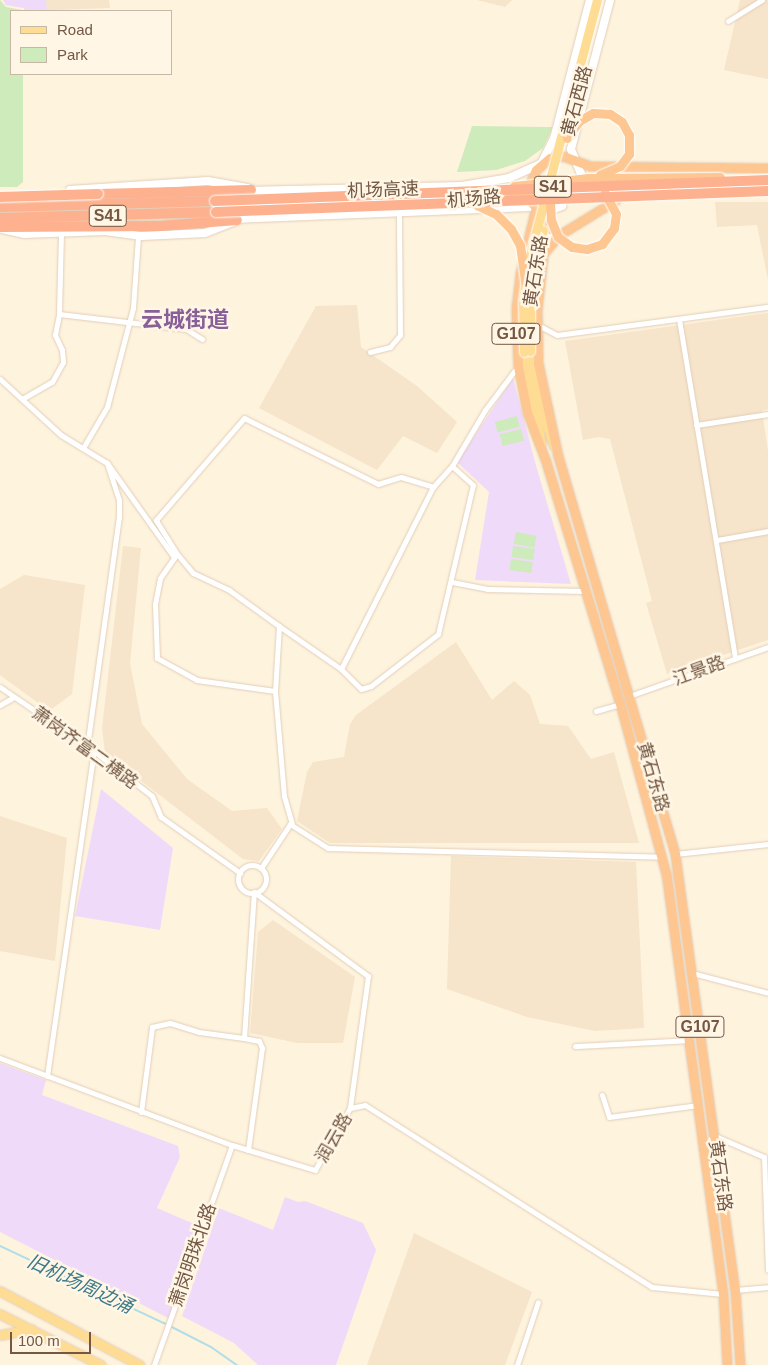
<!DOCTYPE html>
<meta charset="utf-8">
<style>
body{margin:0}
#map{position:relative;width:768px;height:1365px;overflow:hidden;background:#fef3dd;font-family:Arial,"Noto Sans SC",sans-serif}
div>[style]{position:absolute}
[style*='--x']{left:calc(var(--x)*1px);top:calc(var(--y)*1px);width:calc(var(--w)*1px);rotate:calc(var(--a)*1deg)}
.residential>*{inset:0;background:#f6e4cb}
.education>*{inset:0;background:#f0dafa}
.green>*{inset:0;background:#cdebbb;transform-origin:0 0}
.stream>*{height:2px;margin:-1px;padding:0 1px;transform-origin:1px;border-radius:1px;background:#b1dde8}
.roads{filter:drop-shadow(0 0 1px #e2ceb9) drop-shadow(0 0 1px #e2ceb9)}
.minor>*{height:5px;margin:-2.5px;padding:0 2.5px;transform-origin:2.5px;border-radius:2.5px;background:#fff}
.minor>.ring{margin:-2.5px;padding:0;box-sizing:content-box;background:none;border:5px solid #fff;border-radius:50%}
.secondary>*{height:8px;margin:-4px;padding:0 4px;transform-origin:4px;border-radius:4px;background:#fff}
.primary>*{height:9px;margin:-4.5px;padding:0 4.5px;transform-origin:4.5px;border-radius:4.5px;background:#ffdc93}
.trunk>*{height:9px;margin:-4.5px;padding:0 4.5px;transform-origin:4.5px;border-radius:4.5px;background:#fec691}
.motorway>*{height:10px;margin:-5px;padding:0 5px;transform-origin:5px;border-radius:5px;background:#fdb18f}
.bridges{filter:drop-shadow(0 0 1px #fff) drop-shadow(0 0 1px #fff)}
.primary-bridge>*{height:9px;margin:-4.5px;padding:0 4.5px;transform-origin:4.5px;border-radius:4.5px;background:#ffdc93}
.trunk-bridge>*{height:9px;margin:-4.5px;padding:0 4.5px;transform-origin:4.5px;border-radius:4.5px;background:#fec691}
.motorway-bridge>*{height:10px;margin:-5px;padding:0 5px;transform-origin:5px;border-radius:5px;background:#fdb18f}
span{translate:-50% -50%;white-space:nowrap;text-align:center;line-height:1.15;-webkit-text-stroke:5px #fff6e5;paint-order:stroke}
.shield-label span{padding:1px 4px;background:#fff6e5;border:1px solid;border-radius:4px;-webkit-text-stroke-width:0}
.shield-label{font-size:16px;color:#745844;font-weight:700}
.street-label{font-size:18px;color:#745844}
.water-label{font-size:19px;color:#3c7a8a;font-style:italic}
.district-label{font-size:22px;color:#885f99;font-weight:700}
.legend{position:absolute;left:10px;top:10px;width:162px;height:65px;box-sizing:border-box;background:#fff6e5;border:1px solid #c7b7a5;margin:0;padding:6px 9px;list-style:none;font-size:15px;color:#745844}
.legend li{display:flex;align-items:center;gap:10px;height:25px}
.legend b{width:25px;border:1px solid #c7b7a5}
.scale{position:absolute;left:10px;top:1332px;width:81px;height:22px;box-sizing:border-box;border:2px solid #745844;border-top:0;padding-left:6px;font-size:15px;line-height:18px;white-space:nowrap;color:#745844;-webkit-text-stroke:4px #fff6e5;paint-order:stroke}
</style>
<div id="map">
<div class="residential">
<div style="clip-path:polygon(3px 0,109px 0,110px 8px,25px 11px,24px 8px,6px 5px)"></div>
<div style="clip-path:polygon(477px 0,512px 0,505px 7px)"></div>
<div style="clip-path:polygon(740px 0,768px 0,768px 79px,724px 70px)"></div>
<div style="clip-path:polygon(715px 202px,768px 202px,768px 280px,757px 225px,717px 227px)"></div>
<div style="clip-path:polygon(357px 305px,361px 347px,417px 386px,457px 422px,437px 453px,403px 436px,377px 470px,259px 408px,316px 306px)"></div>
<div style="clip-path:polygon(768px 313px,768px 409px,762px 411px,768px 451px,768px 640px,667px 674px,646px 603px,652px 601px,610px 439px,598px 437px,583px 440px,565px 341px)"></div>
<div style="clip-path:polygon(123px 546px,141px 548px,130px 663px,142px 724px,187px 779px,232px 811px,267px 808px,282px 829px,259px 861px,243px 859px,105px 753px,102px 728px)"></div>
<div style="clip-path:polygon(24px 575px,85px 585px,72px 694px,49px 711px,0 675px,0 589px)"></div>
<div style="clip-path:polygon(456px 642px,492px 700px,514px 681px,530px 695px,540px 724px,568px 726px,591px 759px,614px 752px,639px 843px,330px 843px,297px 821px,307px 772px,313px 762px,344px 757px,350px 724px,356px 715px)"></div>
<div style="clip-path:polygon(0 816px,67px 838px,55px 961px,0 951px)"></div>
<div style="clip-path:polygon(451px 856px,636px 862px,644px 1028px,595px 1031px,527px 1017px,447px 989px)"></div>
<div style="clip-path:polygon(273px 920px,355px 977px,343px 1043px,297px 1043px,250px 1033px,258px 932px)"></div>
<div style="clip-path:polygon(414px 1233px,532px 1292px,505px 1365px,367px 1365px)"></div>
</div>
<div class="education">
<div style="clip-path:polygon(3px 0,46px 0,47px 11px,25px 11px,24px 8px,6px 5px)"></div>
<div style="clip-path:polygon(513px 378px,537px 469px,571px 584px,475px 580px,489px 492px,457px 462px)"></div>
<div style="clip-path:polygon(101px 789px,173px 848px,160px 930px,75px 916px)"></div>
<div style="clip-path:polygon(0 1063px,46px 1080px,42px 1095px,178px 1146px,180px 1157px,157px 1208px,201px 1227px,170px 1319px,0 1232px)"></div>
<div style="clip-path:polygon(285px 1197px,298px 1202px,305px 1201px,363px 1223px,376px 1250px,336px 1365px,258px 1365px,234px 1343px,182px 1316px,219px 1208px,273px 1230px)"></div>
</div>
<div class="green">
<div style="clip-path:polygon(0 0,6px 7px,22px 10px,11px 11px,11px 74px,23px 74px,23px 182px,17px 187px,0 187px)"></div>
<div style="clip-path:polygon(472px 126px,545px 127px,553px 127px,543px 148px,525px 161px,496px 170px,457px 172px)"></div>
<div style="left:517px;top:416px;width:11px;height:23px;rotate:75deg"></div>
<div style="left:521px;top:429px;width:12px;height:22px;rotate:76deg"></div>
<div style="left:516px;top:532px;width:21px;height:12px;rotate:11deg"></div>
<div style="left:513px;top:546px;width:22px;height:11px;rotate:8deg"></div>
<div style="left:511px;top:559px;width:22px;height:11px;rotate:8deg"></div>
</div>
<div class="stream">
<div style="--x:0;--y:1246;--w:181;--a:25.2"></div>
<div style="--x:164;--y:1323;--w:53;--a:27.1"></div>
<div style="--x:211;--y:1347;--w:32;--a:35"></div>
</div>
<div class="roads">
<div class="minor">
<div style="--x:728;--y:21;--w:40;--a:-32"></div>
<div style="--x:59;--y:314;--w:128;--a:6.7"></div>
<div style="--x:186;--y:329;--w:19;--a:32"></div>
<div style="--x:679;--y:319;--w:344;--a:80.6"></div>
<div style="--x:538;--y:325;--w:21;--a:28"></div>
<div style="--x:557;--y:335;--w:213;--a:-7.6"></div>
<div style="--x:370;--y:352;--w:21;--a:-14"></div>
<div style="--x:390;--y:347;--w:16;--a:-50"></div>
<div style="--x:400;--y:335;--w:122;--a:-90.5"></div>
<div style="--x:0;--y:379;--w:83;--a:42.6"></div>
<div style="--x:61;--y:435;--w:54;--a:31.3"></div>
<div style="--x:107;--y:463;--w:114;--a:54.6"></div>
<div style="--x:22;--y:399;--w:34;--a:-30"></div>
<div style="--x:52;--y:382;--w:23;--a:-61"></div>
<div style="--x:63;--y:362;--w:12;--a:-95"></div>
<div style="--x:62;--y:350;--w:17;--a:-115"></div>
<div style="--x:55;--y:335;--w:21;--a:-79"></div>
<div style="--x:59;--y:314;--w:81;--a:-88.6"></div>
<div style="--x:696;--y:425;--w:73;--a:-8.7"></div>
<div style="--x:83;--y:448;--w:48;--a:-59.7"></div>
<div style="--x:107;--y:407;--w:102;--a:-75.3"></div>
<div style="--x:133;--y:308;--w:72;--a:-86"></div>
<div style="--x:717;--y:540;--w:52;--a:-10"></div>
<div style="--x:177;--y:554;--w:25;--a:50"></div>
<div style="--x:193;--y:573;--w:40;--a:25"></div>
<div style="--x:229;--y:590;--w:62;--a:35.8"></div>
<div style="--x:279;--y:626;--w:65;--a:93.5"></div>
<div style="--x:275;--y:691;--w:105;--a:85.1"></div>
<div style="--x:284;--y:796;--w:29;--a:74"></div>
<div style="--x:452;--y:582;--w:36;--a:11"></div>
<div style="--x:487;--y:589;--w:98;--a:1.2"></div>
<div style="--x:279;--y:626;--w:75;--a:34.7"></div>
<div style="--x:341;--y:669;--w:28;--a:45"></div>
<div style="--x:361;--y:689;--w:10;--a:-17"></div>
<div style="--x:371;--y:686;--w:85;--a:-37.8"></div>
<div style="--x:438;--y:634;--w:153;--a:-76.8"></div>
<div style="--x:473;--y:485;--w:28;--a:-138"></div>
<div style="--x:341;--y:669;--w:204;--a:-63.2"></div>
<div style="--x:433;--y:487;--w:28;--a:-48"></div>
<div style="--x:452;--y:466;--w:65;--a:-59.5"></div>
<div style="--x:485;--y:410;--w:55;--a:-53.1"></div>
<div style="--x:0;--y:687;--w:114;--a:34.2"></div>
<div style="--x:94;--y:751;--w:73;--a:37.8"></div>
<div style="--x:152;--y:796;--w:23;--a:67"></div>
<div style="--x:161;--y:817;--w:97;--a:35.3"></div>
<div style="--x:275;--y:691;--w:79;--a:-172"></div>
<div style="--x:197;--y:680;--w:46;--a:-151.2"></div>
<div style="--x:157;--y:658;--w:54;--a:-92.1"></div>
<div style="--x:155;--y:604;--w:26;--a:-79"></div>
<div style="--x:160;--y:578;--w:29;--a:-55"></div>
<div style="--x:177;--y:554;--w:40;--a:-122"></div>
<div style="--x:156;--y:520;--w:135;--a:-49.2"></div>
<div style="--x:244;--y:418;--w:149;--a:26.2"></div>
<div style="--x:378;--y:484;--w:24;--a:-17"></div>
<div style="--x:401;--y:477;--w:34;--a:17"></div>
<div style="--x:629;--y:696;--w:147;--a:-19.4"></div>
<div style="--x:0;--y:705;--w:16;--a:-30"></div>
<div style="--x:596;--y:711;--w:25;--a:-16"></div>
<div style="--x:87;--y:747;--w:232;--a:-82.1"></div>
<div style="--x:119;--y:517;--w:17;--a:-90"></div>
<div style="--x:119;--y:500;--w:39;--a:-108"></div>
<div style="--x:675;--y:854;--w:94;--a:-6.1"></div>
<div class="ring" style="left:238px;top:865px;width:23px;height:23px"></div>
<div style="--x:261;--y:868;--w:53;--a:-56.6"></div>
<div style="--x:290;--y:824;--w:45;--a:32.3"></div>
<div style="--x:328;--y:848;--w:334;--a:1.5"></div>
<div style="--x:254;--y:892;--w:142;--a:36.4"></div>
<div style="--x:368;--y:976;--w:133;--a:97.8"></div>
<div style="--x:692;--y:973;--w:79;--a:14.7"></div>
<div style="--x:575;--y:1046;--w:114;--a:-3"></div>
<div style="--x:0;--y:1058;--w:248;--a:20.6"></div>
<div style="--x:232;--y:1145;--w:87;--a:16.8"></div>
<div style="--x:315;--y:1170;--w:71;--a:-60.6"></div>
<div style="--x:350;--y:1108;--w:15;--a:-11"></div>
<div style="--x:365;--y:1105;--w:340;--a:32.4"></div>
<div style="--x:652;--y:1287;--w:71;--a:5.6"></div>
<div style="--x:47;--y:1076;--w:328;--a:-81.8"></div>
<div style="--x:602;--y:1095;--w:23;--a:72"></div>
<div style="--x:609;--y:1117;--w:90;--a:-7.7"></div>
<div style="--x:141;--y:1112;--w:86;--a:-82.6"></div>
<div style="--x:152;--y:1027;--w:18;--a:-13"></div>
<div style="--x:170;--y:1023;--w:30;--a:17"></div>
<div style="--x:199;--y:1032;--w:45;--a:7.6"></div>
<div style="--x:715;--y:1136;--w:53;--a:23.2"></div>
<div style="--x:764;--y:1157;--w:113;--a:88"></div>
<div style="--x:248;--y:1150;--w:103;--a:-82.2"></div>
<div style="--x:262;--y:1048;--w:8;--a:-113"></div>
<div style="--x:259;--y:1041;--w:15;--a:-169"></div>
<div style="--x:244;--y:1038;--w:146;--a:-86.1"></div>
<div style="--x:735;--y:1290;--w:33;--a:-5"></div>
<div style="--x:154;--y:1365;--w:233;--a:-70.5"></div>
<div style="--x:517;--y:1365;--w:66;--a:-71.6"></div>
</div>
<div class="secondary">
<div style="--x:581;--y:183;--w:9;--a:-90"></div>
<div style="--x:581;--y:174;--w:27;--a:-112"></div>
<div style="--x:571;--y:149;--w:154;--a:-75.3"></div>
<div style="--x:70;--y:190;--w:138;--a:-3.7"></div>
<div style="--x:208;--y:181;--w:40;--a:10"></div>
<div style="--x:246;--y:191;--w:216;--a:-1.3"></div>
<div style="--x:462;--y:186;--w:48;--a:-9.7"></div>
<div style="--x:509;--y:178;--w:35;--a:-24"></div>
<div style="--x:541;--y:164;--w:28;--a:-63"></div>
<div style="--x:554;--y:139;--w:144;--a:-75.5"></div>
<div style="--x:233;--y:219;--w:303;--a:-2.3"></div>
<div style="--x:536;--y:207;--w:15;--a:11"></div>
<div style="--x:551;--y:210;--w:12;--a:-20"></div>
<div style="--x:2;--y:229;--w:23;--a:13"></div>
<div style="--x:24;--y:234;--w:81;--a:-2.1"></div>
<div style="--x:105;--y:231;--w:37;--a:8"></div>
<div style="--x:142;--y:236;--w:63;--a:-2.7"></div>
<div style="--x:205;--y:233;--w:31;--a:-21"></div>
<div style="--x:544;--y:253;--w:29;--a:-78"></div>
</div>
<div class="primary">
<div style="--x:530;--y:351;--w:51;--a:80.9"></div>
<div style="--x:538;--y:401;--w:48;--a:70.4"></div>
<div style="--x:524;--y:352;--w:93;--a:79.4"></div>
<div style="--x:0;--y:1291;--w:158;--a:27.9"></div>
<div style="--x:0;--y:1314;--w:113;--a:26.8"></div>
<div style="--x:0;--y:1335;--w:32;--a:-11"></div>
</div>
<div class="trunk">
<div style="--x:736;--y:186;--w:32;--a:0"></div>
<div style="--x:616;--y:200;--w:67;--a:148.4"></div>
<div style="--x:559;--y:235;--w:25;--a:130"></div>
<div style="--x:543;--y:254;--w:56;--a:96.1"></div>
<div style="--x:537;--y:310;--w:53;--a:88.9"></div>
<div style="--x:538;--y:363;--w:95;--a:77.9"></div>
<div style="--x:558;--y:456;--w:415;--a:73.6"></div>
<div style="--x:675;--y:854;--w:440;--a:82.2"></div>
<div style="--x:735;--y:1290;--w:75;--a:86.2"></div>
<div style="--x:534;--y:223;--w:8;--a:-14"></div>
<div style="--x:542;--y:221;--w:11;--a:49"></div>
<div style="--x:727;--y:1365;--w:71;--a:-93.2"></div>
<div style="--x:723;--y:1294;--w:424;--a:-97.7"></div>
<div style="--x:666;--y:874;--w:176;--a:-105.1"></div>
<div style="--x:620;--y:704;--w:256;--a:-107"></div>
<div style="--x:545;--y:459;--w:50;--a:-111"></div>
<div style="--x:527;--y:412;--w:47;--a:-101.1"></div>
<div style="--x:518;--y:366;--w:58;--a:-92"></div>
<div style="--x:516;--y:308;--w:34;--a:-83"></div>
<div style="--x:520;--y:274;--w:69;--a:-76.6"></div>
<div style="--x:536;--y:207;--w:7;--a:-135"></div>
<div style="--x:531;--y:202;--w:21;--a:-90"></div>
<div style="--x:531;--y:181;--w:12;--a:-66"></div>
<div style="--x:536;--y:170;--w:18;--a:-41"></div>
<div style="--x:550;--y:158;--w:13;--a:-9"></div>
<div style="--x:563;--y:156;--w:29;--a:20"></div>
<div style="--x:590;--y:166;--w:178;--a:0.6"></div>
</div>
<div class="motorway">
<div style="--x:98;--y:194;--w:153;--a:-1.5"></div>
<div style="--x:0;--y:207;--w:215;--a:-1.6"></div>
<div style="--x:0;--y:218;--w:216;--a:-1.6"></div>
<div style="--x:0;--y:227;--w:160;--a:-0.4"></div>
<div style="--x:160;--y:226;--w:77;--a:-4.5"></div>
</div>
</div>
<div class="bridges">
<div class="primary-bridge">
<div style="--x:530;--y:351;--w:51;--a:-90"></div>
<div style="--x:530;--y:300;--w:71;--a:-79.5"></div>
<div style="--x:524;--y:352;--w:51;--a:-91.1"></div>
<div style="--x:523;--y:301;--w:42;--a:-81.9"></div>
<div style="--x:529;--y:259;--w:268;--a:-75.3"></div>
</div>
<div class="trunk-bridge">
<div style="--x:567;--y:138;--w:21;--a:-55"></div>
<div style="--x:579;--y:121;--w:16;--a:-30"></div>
<div style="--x:593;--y:113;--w:17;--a:3"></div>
<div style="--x:610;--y:114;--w:14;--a:34"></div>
<div style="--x:622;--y:122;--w:15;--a:62"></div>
<div style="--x:629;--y:135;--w:19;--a:90"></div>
<div style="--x:629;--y:154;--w:15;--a:127"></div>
<div style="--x:620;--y:166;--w:22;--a:156"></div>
<div style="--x:514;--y:186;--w:75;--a:-6.1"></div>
<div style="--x:589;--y:178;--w:131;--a:-0.4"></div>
<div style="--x:499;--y:197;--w:31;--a:-7"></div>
<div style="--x:550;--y:202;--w:18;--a:87"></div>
<div style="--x:551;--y:220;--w:18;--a:68"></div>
<div style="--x:558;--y:237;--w:17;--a:36"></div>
<div style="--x:572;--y:247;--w:15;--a:8"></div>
<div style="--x:587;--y:249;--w:16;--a:-18"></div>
<div style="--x:602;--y:244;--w:20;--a:-53"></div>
<div style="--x:614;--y:228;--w:14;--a:-82"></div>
<div style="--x:616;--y:214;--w:24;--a:-118"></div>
<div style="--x:472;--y:203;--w:26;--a:25"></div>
<div style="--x:496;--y:214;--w:21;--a:45"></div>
<div style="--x:511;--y:229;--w:18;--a:61"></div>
<div style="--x:520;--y:245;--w:37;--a:82"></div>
</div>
<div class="motorway-bridge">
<div style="--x:0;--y:197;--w:98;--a:-1.8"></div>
<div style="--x:215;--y:201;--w:553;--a:-2.17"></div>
<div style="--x:216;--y:212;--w:552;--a:-2.18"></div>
</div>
</div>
<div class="shield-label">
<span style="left:553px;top:187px">S41</span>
<span style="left:108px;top:216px">S41</span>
<span style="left:516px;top:334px">G107</span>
<span style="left:700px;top:1027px">G107</span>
</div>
<div class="street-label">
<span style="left:577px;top:101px;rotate:-75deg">黄石西路</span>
<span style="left:383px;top:190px;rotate:-2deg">机场高速</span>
<span style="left:474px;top:199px;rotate:-5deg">机场路</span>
<span style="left:536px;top:271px;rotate:-81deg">黄石东路</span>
<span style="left:699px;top:671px;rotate:-20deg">江景路</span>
<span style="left:85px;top:748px;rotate:36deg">萧岗齐富二横路</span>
<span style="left:653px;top:777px;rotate:74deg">黄石东路</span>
<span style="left:334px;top:1138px;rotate:-60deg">润云路</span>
<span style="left:720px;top:1176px;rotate:82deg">黄石东路</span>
<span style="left:193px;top:1255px;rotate:-71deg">萧岗明珠北路</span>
</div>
<div class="water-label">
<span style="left:80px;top:1284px;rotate:25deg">旧机场周边涌</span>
</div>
<div class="district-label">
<span style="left:185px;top:320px">云城街道</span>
</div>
<ul class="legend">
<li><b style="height:6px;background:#ffdc93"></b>Road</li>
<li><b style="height:14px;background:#cdebbb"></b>Park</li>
</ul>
<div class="scale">100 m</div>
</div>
